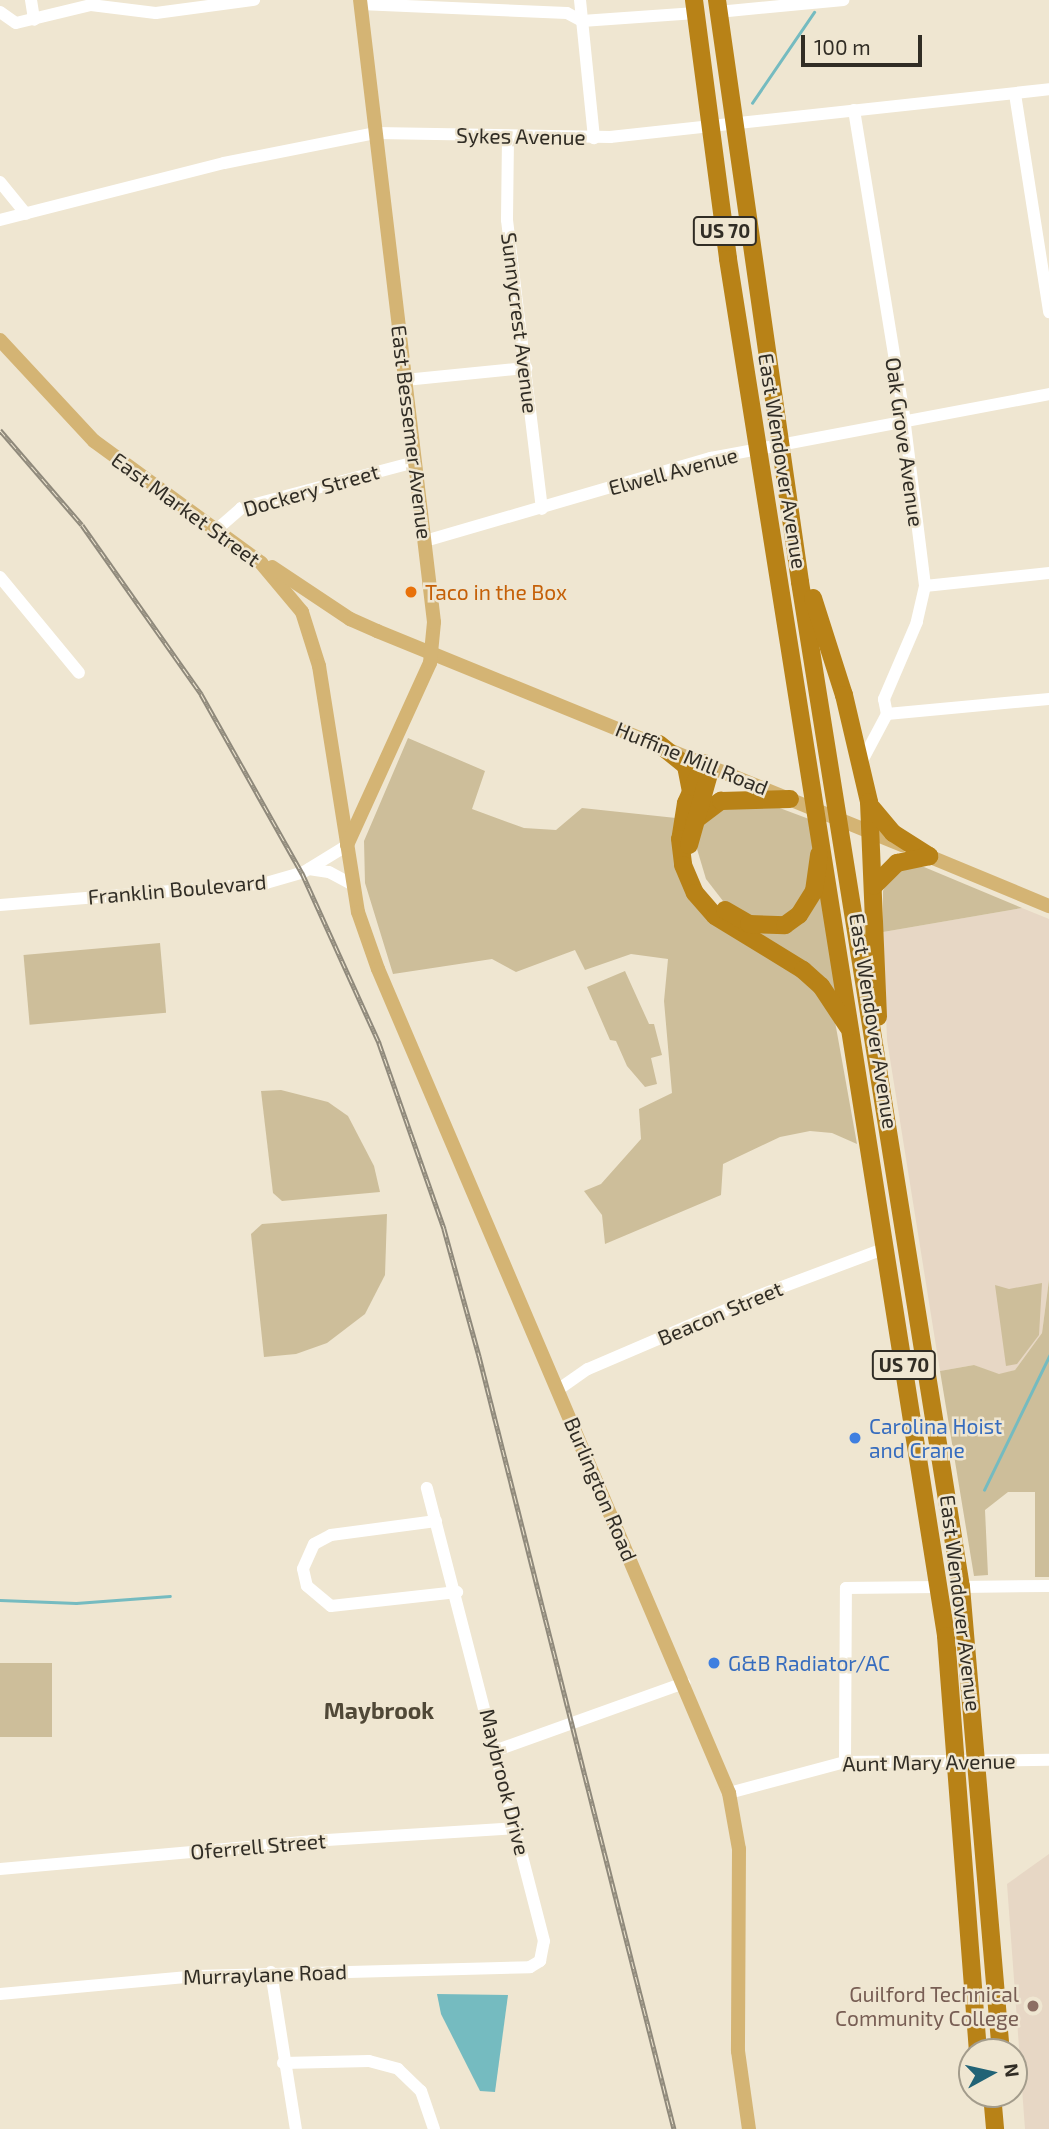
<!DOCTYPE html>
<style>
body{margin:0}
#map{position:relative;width:1049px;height:2129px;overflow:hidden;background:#efe6d1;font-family:"Exo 2",sans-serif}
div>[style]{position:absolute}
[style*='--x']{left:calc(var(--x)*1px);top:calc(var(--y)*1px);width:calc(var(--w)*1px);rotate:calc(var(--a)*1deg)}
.education>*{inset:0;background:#e7d7c5}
.green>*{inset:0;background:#cdbe9a;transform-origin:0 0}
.water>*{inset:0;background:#75bbc0}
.stream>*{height:2.5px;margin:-1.25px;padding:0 1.25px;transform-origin:1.25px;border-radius:1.25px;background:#75bbc0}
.minor>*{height:12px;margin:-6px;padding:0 6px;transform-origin:6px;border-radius:6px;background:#fff}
.major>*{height:14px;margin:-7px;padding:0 7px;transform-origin:7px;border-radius:7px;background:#d4b474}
.highway>*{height:18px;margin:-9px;padding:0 9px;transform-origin:9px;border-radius:9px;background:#b88217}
.rail>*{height:5px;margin-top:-2.5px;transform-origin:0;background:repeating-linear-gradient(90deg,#efe6d1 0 8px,#8f897b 0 16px);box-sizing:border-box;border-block:2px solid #8f897b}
.dots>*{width:19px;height:19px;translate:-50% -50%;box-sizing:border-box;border:4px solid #efe6d1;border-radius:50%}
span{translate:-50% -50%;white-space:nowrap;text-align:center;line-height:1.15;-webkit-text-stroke:5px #efe6d1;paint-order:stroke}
.shield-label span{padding:2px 5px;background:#efe6d1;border:2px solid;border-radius:5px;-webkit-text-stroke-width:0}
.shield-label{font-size:19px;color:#312d25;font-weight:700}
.street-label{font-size:21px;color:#312d25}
.food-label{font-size:21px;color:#c56008}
.left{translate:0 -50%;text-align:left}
.shop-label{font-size:21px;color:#366cbe}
.education-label{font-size:21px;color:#785e54}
.right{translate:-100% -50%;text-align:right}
.neighbourhood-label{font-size:23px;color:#504837;font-weight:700}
.north{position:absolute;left:958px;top:2038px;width:70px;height:70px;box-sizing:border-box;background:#efe6d1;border:2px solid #a39c8c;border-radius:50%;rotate:82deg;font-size:19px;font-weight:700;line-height:28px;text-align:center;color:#312d25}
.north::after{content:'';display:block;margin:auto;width:24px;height:32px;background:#216376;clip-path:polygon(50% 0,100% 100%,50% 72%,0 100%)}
.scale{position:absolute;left:801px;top:35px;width:121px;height:32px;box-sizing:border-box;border:4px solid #312d25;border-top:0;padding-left:9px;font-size:21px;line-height:24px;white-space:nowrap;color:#312d25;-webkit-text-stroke:5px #efe6d1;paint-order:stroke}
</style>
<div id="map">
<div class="education">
<div style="clip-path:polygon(1022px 908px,1049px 919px,1049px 1280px,1042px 1333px,1015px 1370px,999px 1375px,974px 1365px,940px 1371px,887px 1040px,883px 932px)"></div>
<div style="clip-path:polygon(1049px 1854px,1049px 2129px,1025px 2129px,1007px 1884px)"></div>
</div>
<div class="green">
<div style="clip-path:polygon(408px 738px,485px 771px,472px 809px,524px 828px,556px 830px,582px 808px,676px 818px,686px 890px,808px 982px,834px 1016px,857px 1144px,832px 1133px,810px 1131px,780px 1137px,723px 1164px,721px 1195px,605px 1244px,602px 1215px,584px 1191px,601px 1184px,641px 1139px,639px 1109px,672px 1093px,664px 1001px,668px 959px,631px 954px,585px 970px,575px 950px,516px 972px,492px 959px,393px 974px,365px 883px,364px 841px)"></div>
<div style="clip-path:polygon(724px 805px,777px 807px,809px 819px,813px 849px,805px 894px,791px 915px,761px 922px,723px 901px,706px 879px,697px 849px,700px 825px)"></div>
<div style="clip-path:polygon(917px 866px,924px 867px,1022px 908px,883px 932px,883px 891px,888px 880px,902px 869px)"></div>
<div style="clip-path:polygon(822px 895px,842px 1002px,746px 928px,762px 932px)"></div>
<div style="left:160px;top:943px;width:70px;height:137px;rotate:85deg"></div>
<div style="clip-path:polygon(625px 971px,649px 1024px,654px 1024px,662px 1055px,651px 1058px,657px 1084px,645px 1087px,627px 1066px,616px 1041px,610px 1040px,587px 987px)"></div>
<div style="clip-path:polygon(281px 1090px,328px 1102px,348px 1116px,374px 1166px,380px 1192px,282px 1201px,273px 1193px,261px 1091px)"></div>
<div style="clip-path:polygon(387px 1214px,385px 1275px,365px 1314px,327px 1343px,296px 1354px,264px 1357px,251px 1234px,262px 1224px)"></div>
<div style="clip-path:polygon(1049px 1280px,1049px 1577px,1035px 1577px,1035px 1492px,1008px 1492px,985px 1510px,988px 1575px,974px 1576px,940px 1371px,974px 1365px,999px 1374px,1015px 1370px,1042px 1333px)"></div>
<div style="clip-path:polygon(1042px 1283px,1039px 1335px,1017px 1364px,1006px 1366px,995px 1285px,1009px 1289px)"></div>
<div style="left:0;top:1663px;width:52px;height:74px"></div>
</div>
<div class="water">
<div style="clip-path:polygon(437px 1994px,508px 1995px,495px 2092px,480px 2091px,441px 2014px)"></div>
</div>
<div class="stream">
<div style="--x:752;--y:103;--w:110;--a:-55.7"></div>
<div style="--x:984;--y:1490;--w:149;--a:-64.1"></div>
<div style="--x:0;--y:1600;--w:76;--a:2.3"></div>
<div style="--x:76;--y:1603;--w:94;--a:-4.3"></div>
</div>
<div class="minor">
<div style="--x:31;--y:0;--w:20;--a:81"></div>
<div style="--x:580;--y:0;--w:139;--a:84.2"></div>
<div style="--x:360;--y:4;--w:207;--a:2.5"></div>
<div style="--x:567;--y:13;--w:17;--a:28"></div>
<div style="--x:582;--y:21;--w:114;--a:-4"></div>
<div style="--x:0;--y:12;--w:19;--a:35"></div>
<div style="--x:16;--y:23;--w:77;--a:-13.5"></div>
<div style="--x:91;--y:5;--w:65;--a:7"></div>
<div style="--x:156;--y:13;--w:99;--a:-7.6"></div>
<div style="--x:718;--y:12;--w:126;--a:-5.5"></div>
<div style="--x:1015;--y:94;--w:221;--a:81.1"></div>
<div style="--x:854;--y:110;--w:311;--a:80.7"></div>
<div style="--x:904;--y:417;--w:170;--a:82.9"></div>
<div style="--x:925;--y:586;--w:37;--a:103"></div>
<div style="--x:917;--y:622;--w:84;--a:113.2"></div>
<div style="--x:884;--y:699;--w:15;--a:79"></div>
<div style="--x:887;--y:714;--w:53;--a:118"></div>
<div style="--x:508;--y:137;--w:83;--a:90.7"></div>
<div style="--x:507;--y:220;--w:291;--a:83.1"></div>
<div style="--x:0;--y:182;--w:41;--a:50.9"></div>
<div style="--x:0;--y:220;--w:231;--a:-14.3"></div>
<div style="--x:224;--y:163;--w:155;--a:-11.2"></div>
<div style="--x:376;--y:133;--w:234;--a:1"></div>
<div style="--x:610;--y:137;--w:442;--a:-6.2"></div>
<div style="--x:405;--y:380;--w:122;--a:-5.7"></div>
<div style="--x:215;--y:531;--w:35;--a:-41"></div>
<div style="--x:241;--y:508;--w:180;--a:-14.8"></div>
<div style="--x:425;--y:541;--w:298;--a:-16.2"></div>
<div style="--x:711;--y:458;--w:344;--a:-10.7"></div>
<div style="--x:0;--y:577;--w:124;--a:50.5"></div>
<div style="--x:925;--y:586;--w:125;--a:-6"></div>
<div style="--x:887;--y:714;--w:163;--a:-5.3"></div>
<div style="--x:309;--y:869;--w:20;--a:9"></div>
<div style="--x:329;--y:872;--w:27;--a:28"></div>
<div style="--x:0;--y:905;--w:267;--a:-4.7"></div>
<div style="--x:266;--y:883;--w:37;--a:-16"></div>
<div style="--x:302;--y:873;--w:52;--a:-31.5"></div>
<div style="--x:559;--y:1389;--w:35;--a:-35"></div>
<div style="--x:588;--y:1369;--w:185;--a:-23.2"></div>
<div style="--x:758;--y:1296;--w:137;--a:-20.6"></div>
<div style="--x:436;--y:1521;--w:106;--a:172.4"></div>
<div style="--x:331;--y:1535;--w:19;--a:152"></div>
<div style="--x:314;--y:1544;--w:27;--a:114"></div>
<div style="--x:303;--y:1569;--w:17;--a:77"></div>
<div style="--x:307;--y:1586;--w:31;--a:40"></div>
<div style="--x:331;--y:1606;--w:127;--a:-6.3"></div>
<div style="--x:961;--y:1587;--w:88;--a:-0.7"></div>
<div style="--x:497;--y:1750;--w:199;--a:-19.7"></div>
<div style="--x:845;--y:1762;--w:174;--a:-89.7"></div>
<div style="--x:846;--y:1588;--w:92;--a:-0.6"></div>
<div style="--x:729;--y:1793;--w:120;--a:-15"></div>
<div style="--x:845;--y:1762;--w:204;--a:-0.6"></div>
<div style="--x:0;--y:1869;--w:312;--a:-5.1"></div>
<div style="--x:311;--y:1841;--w:206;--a:-3.6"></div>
<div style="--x:271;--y:1972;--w:159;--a:81"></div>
<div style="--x:0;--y:1994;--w:197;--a:-5.2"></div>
<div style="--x:196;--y:1976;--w:334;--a:-1.5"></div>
<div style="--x:530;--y:1967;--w:12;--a:-31"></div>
<div style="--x:540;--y:1961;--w:20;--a:-79"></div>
<div style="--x:544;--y:1941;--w:468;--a:-104.5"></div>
<div style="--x:283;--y:2063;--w:86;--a:-1.3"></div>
<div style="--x:369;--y:2061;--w:30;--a:15"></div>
<div style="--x:398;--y:2069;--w:32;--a:44"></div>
<div style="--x:421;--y:2091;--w:40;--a:71.1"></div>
</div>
<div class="major">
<div style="--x:0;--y:340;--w:138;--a:47.1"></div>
<div style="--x:94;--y:441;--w:207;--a:36.1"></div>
<div style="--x:261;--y:563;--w:64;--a:50.1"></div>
<div style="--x:302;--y:612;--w:57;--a:72.5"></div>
<div style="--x:319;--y:666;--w:249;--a:81"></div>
<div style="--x:358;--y:912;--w:60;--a:70.7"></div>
<div style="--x:378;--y:969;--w:896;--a:66.93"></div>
<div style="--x:729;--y:1793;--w:57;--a:79.9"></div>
<div style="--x:739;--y:1849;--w:202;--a:90.3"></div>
<div style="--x:738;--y:2051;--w:79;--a:82"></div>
<div style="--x:272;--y:567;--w:94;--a:33.7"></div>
<div style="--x:350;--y:619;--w:30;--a:24"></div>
<div style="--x:377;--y:631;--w:567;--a:22.18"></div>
<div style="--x:347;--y:845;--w:200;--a:-65.5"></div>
<div style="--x:430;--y:663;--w:41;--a:-84.4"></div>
<div style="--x:434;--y:622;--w:626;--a:-96.78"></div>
<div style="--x:921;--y:853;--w:139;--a:22.5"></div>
</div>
<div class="highway">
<div style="--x:694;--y:0;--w:261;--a:82.5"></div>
<div style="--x:728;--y:259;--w:1394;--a:81"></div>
<div style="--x:946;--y:1636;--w:417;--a:85.6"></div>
<div style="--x:717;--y:0;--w:588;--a:81.88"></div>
<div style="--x:800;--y:582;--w:1018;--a:80.9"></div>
<div style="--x:961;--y:1587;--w:467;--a:85.1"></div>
<div style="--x:813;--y:598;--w:102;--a:72.3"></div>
<div style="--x:844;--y:695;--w:110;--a:76.8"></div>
<div style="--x:869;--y:802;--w:215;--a:87.6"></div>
<div style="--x:659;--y:744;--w:35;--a:39"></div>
<div style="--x:686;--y:766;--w:25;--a:79"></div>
<div style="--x:704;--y:763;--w:44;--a:114.2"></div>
<div style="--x:686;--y:803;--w:36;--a:99"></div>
<div style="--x:680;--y:839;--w:26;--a:83"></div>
<div style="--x:683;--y:865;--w:30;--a:67"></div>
<div style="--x:695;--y:893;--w:30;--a:49"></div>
<div style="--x:715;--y:916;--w:103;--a:31.5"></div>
<div style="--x:803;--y:970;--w:24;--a:42"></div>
<div style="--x:821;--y:986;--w:49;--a:56.6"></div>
<div style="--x:872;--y:808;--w:33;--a:50"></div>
<div style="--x:893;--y:833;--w:43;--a:32.6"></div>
<div style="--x:694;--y:821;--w:34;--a:-37"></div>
<div style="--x:721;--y:801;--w:69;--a:-1.7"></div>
<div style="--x:689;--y:845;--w:74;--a:-74.3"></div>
<div style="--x:874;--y:886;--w:33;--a:-45"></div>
<div style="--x:897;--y:863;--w:33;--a:-12"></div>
<div style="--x:725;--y:910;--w:28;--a:30"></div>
<div style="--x:749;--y:924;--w:36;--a:2"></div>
<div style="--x:785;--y:925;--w:17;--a:-36"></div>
<div style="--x:799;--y:915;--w:28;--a:-58"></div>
<div style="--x:814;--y:891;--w:37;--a:-82"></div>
<div style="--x:992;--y:2094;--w:35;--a:85"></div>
</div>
<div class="rail">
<div style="--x:0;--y:430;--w:125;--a:49.2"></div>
<div style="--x:82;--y:525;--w:207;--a:54.8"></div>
<div style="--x:201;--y:694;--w:206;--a:60.6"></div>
<div style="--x:302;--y:873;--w:187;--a:65.6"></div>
<div style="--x:379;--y:1043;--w:197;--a:70.7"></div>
<div style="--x:444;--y:1229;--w:132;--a:74.6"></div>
<div style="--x:479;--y:1356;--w:797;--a:75.84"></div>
</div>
<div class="dots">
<div style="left:411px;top:592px;background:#e8710a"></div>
<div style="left:855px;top:1438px;background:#3f7fe0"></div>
<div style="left:714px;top:1663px;background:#3f7fe0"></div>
<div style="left:1033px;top:2006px;background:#8d6e63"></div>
</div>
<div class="shield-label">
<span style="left:725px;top:231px">US 70</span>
<span style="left:904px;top:1365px">US 70</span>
</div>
<div class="street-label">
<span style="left:521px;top:136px;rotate:1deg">Sykes Avenue</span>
<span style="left:520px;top:323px;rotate:83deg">Sunnycrest Avenue</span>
<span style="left:412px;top:432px;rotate:83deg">East Bessemer Avenue</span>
<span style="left:905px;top:442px;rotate:82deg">Oak Grove Avenue</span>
<span style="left:783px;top:461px;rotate:81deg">East Wendover Avenue</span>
<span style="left:673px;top:471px;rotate:-15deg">Elwell Avenue</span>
<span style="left:311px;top:490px;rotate:-16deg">Dockery Street</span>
<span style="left:186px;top:509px;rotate:36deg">East Market Street</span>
<span style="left:692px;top:758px;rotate:22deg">Huffine Mill Road</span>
<span style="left:177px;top:889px;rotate:-5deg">Franklin Boulevard</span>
<span style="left:874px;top:1021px;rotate:81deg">East Wendover Avenue</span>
<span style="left:720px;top:1313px;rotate:-23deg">Beacon Street</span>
<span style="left:601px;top:1489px;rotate:67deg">Burlington Road</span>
<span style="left:961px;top:1603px;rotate:83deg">East Wendover Avenue</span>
<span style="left:929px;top:1762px;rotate:-1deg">Aunt Mary Avenue</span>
<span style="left:505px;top:1782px;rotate:76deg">Maybrook Drive</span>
<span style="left:258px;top:1846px;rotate:-5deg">Oferrell Street</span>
<span style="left:265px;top:1974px;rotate:-2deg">Murraylane Road</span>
</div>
<div class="food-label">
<span class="left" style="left:425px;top:592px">Taco in the Box</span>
</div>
<div class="shop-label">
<span class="left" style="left:869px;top:1438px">Carolina Hoist<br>and Crane</span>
<span class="left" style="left:728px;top:1663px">G&amp;B Radiator/AC</span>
</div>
<div class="education-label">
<span class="right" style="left:1019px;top:2006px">Guilford Technical<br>Community College</span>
</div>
<div class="neighbourhood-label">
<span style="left:379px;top:1710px">Maybrook</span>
</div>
<div class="north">N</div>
<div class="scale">100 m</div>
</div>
